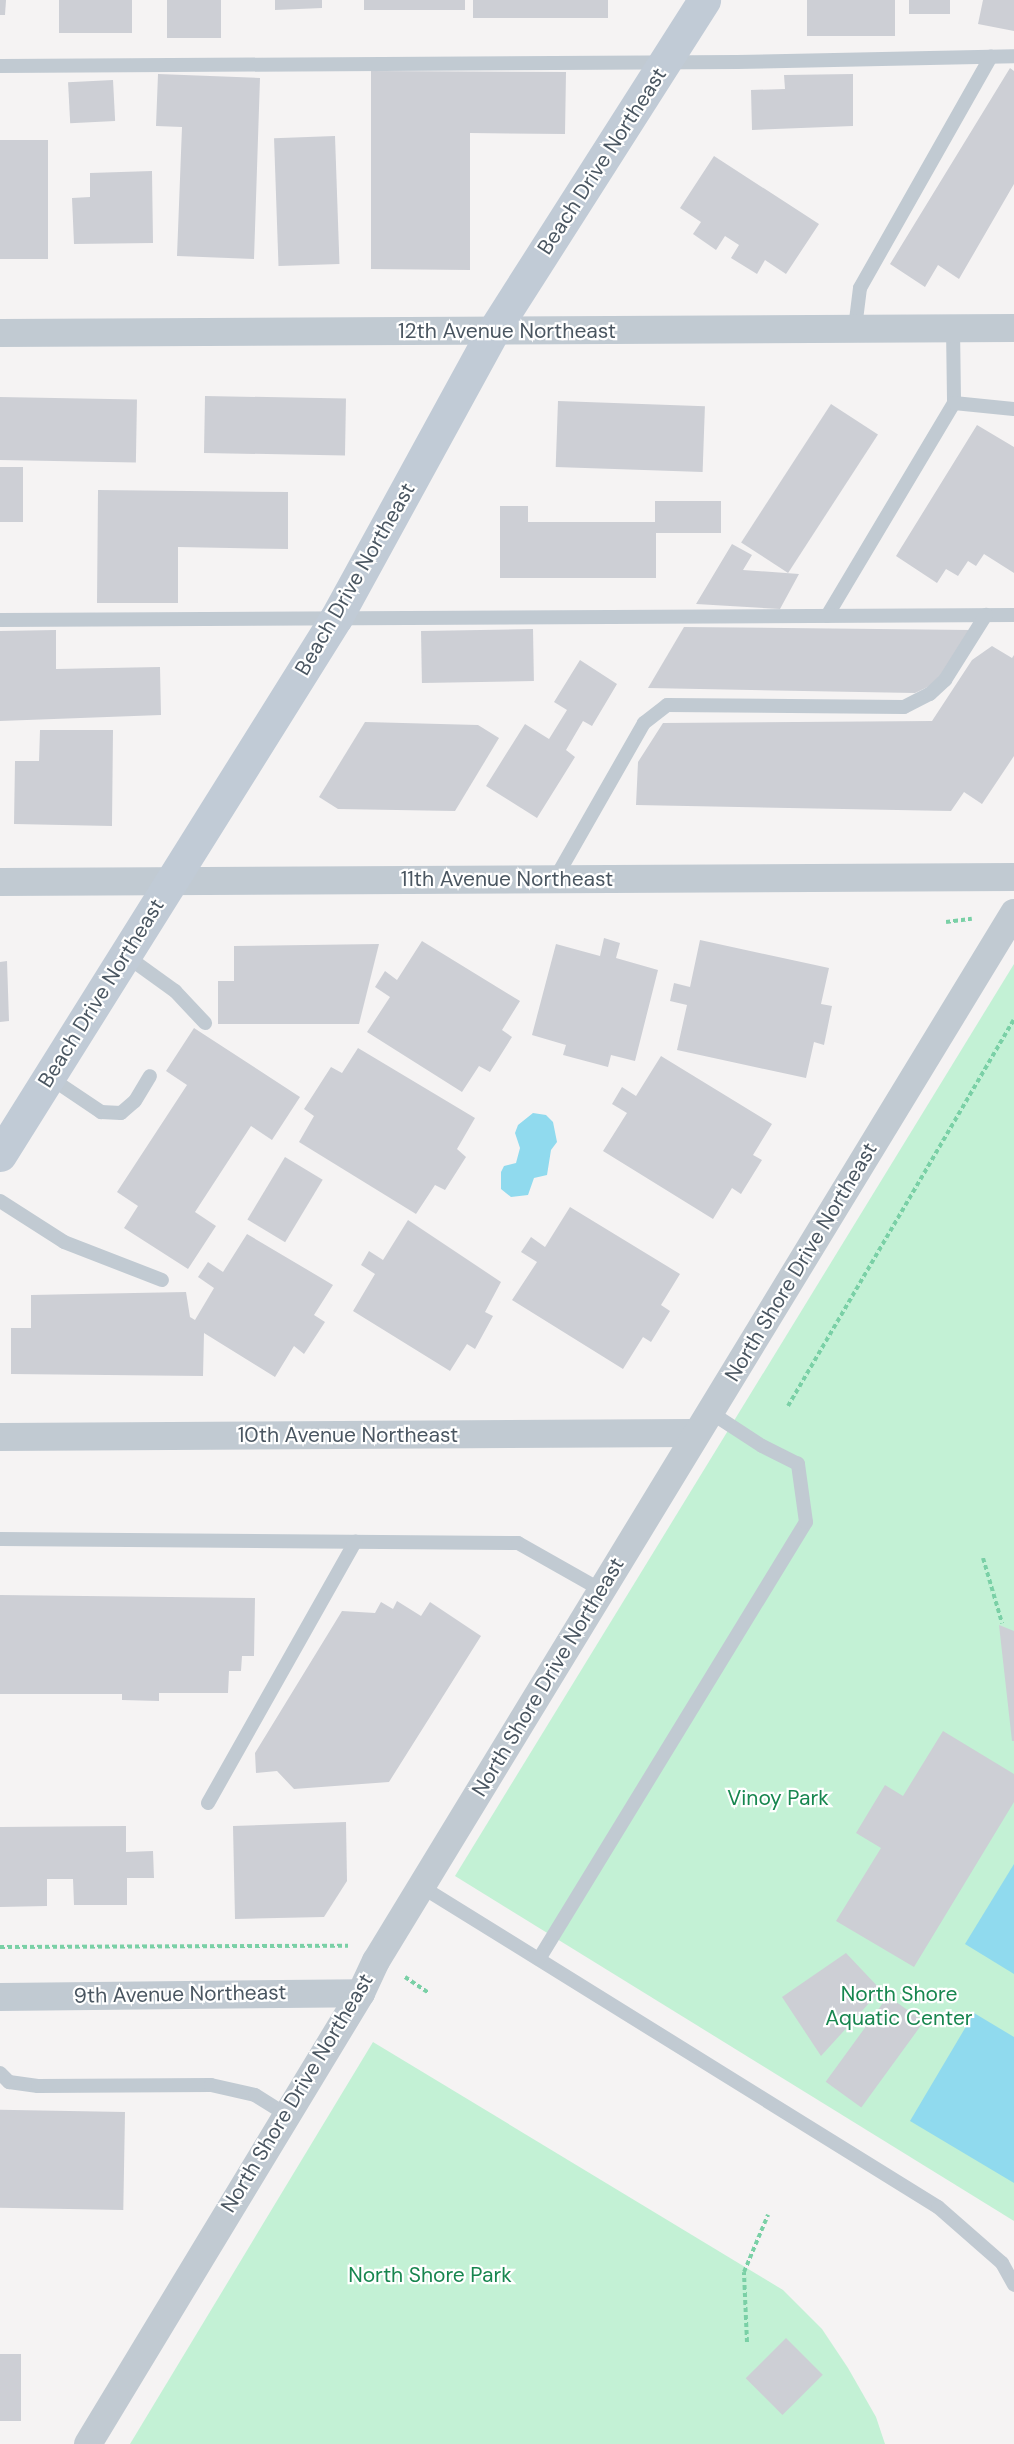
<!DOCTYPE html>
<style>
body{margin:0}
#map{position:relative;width:1014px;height:2444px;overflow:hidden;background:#f5f3f3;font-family:"DM Sans",sans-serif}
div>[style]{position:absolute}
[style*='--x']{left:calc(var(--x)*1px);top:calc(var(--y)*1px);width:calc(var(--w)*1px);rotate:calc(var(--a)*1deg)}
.green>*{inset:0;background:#c3f1d5}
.water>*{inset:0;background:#90daee}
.building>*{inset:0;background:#cdcfd5;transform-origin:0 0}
.path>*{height:4px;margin-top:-2px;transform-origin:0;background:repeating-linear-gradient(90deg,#7ad0a6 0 4.5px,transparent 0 7.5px)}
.lane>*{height:14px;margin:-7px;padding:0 7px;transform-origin:7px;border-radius:7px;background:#c1cad2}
.street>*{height:28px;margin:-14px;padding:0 14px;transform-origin:14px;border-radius:14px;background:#c1cad2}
.secondary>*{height:33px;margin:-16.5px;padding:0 16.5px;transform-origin:16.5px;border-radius:16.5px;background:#c1cbd6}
span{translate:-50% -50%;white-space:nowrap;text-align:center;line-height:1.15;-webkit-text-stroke:4.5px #fff;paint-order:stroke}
.street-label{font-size:21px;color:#4a5661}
.park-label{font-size:21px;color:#17864f}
</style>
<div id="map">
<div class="green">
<div style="clip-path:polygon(1014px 964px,1014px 2221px,455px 1876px)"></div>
<div style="clip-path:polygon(373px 2042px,783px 2290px,822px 2329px,848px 2368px,876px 2417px,885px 2444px,130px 2444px)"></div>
</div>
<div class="water">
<div style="clip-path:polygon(533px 1113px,546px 1115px,553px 1122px,557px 1142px,551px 1150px,547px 1175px,534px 1178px,528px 1195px,511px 1197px,501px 1189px,501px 1172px,504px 1166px,516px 1163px,520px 1148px,515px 1133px,518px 1125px)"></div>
<div style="clip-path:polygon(1014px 1864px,1014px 1974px,965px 1944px)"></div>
<div style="clip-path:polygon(974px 2013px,1014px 2037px,1014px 2183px,910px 2121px)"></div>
</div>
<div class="building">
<div style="clip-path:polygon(0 0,6px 0,5px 15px,0 15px)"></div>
<div style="left:59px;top:0;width:73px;height:33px"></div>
<div style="left:167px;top:0;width:54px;height:38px"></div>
<div style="clip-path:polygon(275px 0,322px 0,322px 8px,275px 10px)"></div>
<div style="left:364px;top:0;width:101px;height:10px"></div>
<div style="left:473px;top:0;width:135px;height:18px"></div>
<div style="left:807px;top:0;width:88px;height:36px"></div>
<div style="left:909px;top:0;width:41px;height:14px"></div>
<div style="clip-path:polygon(983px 0,1014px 0,1014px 31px,978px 24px)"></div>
<div style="clip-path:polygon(1010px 68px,1014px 71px,1014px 184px,959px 279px,938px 265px,925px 287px,890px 264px)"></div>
<div style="clip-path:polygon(371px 71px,566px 72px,565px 134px,470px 133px,470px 270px,371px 269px)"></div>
<div style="clip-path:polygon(158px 74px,260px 78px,254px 259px,177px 256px,182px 127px,156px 126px)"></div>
<div style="clip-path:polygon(853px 74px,853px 126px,752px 130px,751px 90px,785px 89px,784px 75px)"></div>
<div style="left:113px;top:80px;width:41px;height:45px;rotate:87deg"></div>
<div style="left:335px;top:136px;width:128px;height:61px;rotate:88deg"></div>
<div style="left:0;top:140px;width:48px;height:119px"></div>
<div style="clip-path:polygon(714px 156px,819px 224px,786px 274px,765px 260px,757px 274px,731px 258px,739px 245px,725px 236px,716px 250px,693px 234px,701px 222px,680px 208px)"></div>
<div style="clip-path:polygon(152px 171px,153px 243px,74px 244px,72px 198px,90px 197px,90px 173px)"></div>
<div style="left:205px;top:396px;width:141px;height:57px;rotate:1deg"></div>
<div style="left:0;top:397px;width:137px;height:63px;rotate:1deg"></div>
<div style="left:558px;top:401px;width:147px;height:66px;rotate:2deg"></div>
<div style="left:831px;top:404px;width:56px;height:165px;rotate:33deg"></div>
<div style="clip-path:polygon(977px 425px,1014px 447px,1014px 573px,984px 554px,976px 566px,968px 561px,958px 576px,946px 569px,937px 583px,896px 556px)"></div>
<div style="left:0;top:467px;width:23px;height:55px"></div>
<div style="clip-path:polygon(98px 490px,288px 492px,288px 549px,178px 547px,178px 603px,97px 603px)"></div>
<div style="clip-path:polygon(655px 501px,721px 501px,721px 533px,656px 533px,656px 578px,500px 578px,500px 506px,528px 506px,528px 522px,655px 522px)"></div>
<div style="clip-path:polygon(732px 544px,752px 555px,743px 570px,799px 574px,780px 609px,696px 604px)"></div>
<div style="clip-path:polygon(684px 627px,970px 630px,938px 682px,915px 693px,648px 688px)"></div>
<div style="left:533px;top:629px;width:52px;height:112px;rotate:89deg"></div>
<div style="clip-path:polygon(56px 630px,56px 669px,160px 667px,161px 715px,0 721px,0 631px)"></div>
<div style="clip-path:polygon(992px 646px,1012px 658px,1014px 655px,1014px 756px,982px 804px,964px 792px,951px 811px,636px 805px,638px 762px,663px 723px,932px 721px,972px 660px)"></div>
<div style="clip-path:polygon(580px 660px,617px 684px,592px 726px,583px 721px,566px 750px,575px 757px,537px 818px,486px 786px,525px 724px,549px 739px,567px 710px,554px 702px)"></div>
<div style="clip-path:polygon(365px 722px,478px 725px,499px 738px,455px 811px,338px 809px,319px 797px)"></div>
<div style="clip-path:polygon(40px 730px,113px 730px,112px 826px,14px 824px,15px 761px,39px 761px)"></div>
<div style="clip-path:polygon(604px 938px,620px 943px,616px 958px,658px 970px,635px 1061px,611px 1055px,608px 1067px,563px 1055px,566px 1045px,532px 1035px,556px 944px,600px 956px)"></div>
<div style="clip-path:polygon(700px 940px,829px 968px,821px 1004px,832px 1006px,824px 1045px,814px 1042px,806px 1078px,677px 1050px,687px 1005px,670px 1001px,674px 983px,690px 987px)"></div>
<div style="clip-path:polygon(422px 941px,520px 1001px,502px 1030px,512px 1037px,490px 1072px,479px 1066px,462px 1092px,367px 1032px,390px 997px,375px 987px,385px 971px,397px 980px)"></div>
<div style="clip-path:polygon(379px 944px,359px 1024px,218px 1024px,218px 981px,234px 981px,234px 946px)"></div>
<div style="clip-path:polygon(7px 961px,9px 1021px,0 1022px,0 962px)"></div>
<div style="clip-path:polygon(194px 1028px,300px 1097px,272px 1140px,251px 1126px,195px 1212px,216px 1226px,188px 1269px,124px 1228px,138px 1206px,117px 1192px,187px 1085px,166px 1071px)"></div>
<div style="clip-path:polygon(358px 1048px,475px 1118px,457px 1149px,466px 1157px,445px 1190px,435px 1185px,416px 1214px,299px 1142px,314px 1116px,304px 1109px,331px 1067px,342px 1073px)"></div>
<div style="clip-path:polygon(661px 1056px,772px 1124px,753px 1155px,762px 1160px,741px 1194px,732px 1188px,713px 1219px,603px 1151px,627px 1113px,612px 1104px,622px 1087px,636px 1096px)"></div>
<div style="left:285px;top:1157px;width:44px;height:73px;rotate:31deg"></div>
<div style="clip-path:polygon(570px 1207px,680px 1274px,661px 1305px,670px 1311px,651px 1342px,643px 1337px,623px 1369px,512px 1300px,537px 1262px,521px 1252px,531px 1237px,545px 1247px)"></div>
<div style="clip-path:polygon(408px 1220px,501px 1282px,485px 1312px,493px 1316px,475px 1349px,467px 1344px,450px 1371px,353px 1311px,375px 1274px,361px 1265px,369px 1251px,383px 1260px)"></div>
<div style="clip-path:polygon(247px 1234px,333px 1285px,314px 1315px,325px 1322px,304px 1354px,294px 1346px,275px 1377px,204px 1333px,203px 1376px,11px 1374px,11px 1328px,31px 1328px,31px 1295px,186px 1292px,190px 1317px,195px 1320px,214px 1288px,198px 1277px,208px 1262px,223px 1272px)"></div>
<div style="clip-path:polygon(0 1595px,255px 1598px,254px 1656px,242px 1656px,241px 1671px,229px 1671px,228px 1693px,159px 1693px,159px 1701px,122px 1700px,122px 1694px,0 1694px)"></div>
<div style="clip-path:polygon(397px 1601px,421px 1616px,430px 1602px,481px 1636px,389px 1782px,294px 1789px,277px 1771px,256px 1773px,255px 1753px,342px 1611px,375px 1613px,381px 1602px,393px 1609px)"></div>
<div style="clip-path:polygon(999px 1625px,1014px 1631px,1014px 1741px,1012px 1741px)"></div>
<div style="clip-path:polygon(943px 1731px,1014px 1774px,1014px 1802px,914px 1967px,836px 1921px,881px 1848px,856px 1833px,885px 1785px,903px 1796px)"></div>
<div style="clip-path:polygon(346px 1822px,347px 1881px,324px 1917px,235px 1919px,233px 1826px)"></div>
<div style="clip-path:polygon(126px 1826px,126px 1852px,153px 1851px,154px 1878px,127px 1878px,127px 1905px,74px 1905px,73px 1879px,47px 1879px,47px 1906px,0 1907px,0 1827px)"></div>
<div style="clip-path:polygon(846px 1953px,881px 1990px,821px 2056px,782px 1997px)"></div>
<div style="left:888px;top:1996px;width:44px;height:106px;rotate:36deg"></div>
<div style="left:125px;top:2112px;width:98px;height:125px;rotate:91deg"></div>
<div style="left:786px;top:2338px;width:52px;height:57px;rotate:45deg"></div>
<div style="left:0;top:2354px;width:21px;height:67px"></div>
</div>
<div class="path">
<div style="--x:946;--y:922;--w:26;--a:-7"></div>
<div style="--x:788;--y:1406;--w:447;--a:-59.7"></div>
<div style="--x:983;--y:1558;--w:68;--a:73.7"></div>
<div style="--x:0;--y:1947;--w:348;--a:-0.2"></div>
<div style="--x:405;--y:1977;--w:29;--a:34"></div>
<div style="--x:747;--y:2342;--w:70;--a:-92.5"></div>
<div style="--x:744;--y:2272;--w:62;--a:-67.2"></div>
</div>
<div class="lane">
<div style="--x:0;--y:66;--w:737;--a:-0.31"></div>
<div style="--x:737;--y:62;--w:277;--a:-1.2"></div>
<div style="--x:855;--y:328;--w:40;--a:-82.9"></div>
<div style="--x:860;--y:288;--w:266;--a:-60.5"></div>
<div style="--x:953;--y:328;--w:75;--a:89.2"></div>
<div style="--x:827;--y:616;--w:248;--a:-59.2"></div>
<div style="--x:954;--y:403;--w:60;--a:5.7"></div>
<div style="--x:0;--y:620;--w:1014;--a:-0.28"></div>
<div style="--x:555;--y:879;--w:180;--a:-60.3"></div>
<div style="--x:644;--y:723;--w:29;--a:-38"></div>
<div style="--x:667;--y:705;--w:237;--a:0.5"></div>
<div style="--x:904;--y:707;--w:29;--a:-27"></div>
<div style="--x:930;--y:694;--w:21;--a:-43"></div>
<div style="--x:945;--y:680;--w:77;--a:-57.8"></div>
<div style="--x:125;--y:955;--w:62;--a:35.8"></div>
<div style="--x:175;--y:991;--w:44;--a:46.8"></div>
<div style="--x:49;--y:1077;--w:63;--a:33.9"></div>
<div style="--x:101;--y:1112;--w:20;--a:3"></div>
<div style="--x:121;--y:1113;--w:18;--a:-41"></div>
<div style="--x:135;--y:1101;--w:29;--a:-59"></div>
<div style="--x:0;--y:1201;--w:76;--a:32.6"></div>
<div style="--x:64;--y:1242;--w:105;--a:21.2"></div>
<div style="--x:0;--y:1539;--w:518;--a:0.44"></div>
<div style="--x:518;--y:1543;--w:95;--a:29.5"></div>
<div style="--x:208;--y:1803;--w:300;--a:-60.6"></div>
<div style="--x:422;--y:1887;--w:607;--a:31.81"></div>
<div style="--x:938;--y:2207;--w:85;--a:41.2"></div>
<div style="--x:1002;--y:2263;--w:25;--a:61"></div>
<div style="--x:539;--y:1959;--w:512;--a:-58.58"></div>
<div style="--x:806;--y:1522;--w:59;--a:-97.9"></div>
<div style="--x:798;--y:1464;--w:40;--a:-153.4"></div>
<div style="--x:762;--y:1446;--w:62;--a:-146.8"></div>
<div style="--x:0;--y:2073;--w:13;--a:45"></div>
<div style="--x:9;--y:2082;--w:29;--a:8"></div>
<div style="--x:38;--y:2086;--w:173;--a:-0.3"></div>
<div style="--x:211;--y:2085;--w:45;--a:12.8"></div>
<div style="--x:255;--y:2095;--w:36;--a:32"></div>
</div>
<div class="street">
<div style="--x:0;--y:333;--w:1014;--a:-0.28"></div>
<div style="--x:0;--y:882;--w:1014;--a:-0.28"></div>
<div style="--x:0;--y:1437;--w:695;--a:-0.33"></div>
<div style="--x:0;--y:1997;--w:361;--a:-0.6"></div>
<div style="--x:88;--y:2444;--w:527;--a:-58.81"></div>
<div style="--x:361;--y:1993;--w:35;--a:-65"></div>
<div style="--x:376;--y:1961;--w:1227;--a:-58.67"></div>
</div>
<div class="secondary">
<div style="--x:0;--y:1155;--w:633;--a:-57.97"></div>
<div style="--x:336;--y:618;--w:328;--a:-61.3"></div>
<div style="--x:494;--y:330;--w:391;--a:-57.5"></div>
</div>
<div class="street-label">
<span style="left:602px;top:161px;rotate:-57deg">Beach Drive Northeast</span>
<span style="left:507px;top:331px">12th Avenue Northeast</span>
<span style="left:355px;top:579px;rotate:-60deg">Beach Drive Northeast</span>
<span style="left:507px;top:879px">11th Avenue Northeast</span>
<span style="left:101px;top:993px;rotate:-58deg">Beach Drive Northeast</span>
<span style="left:801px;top:1262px;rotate:-59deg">North Shore Drive Northeast</span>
<span style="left:348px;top:1435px">10th Avenue Northeast</span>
<span style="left:548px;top:1677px;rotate:-59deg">North Shore Drive Northeast</span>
<span style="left:180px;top:1994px;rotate:-1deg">9th Avenue Northeast</span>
<span style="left:297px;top:2093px;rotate:-59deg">North Shore Drive Northeast</span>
</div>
<div class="park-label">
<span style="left:778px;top:1798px">Vinoy Park</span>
<span style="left:899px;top:2006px">North Shore<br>Aquatic Center</span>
<span style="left:430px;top:2275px">North Shore Park</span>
</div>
</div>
